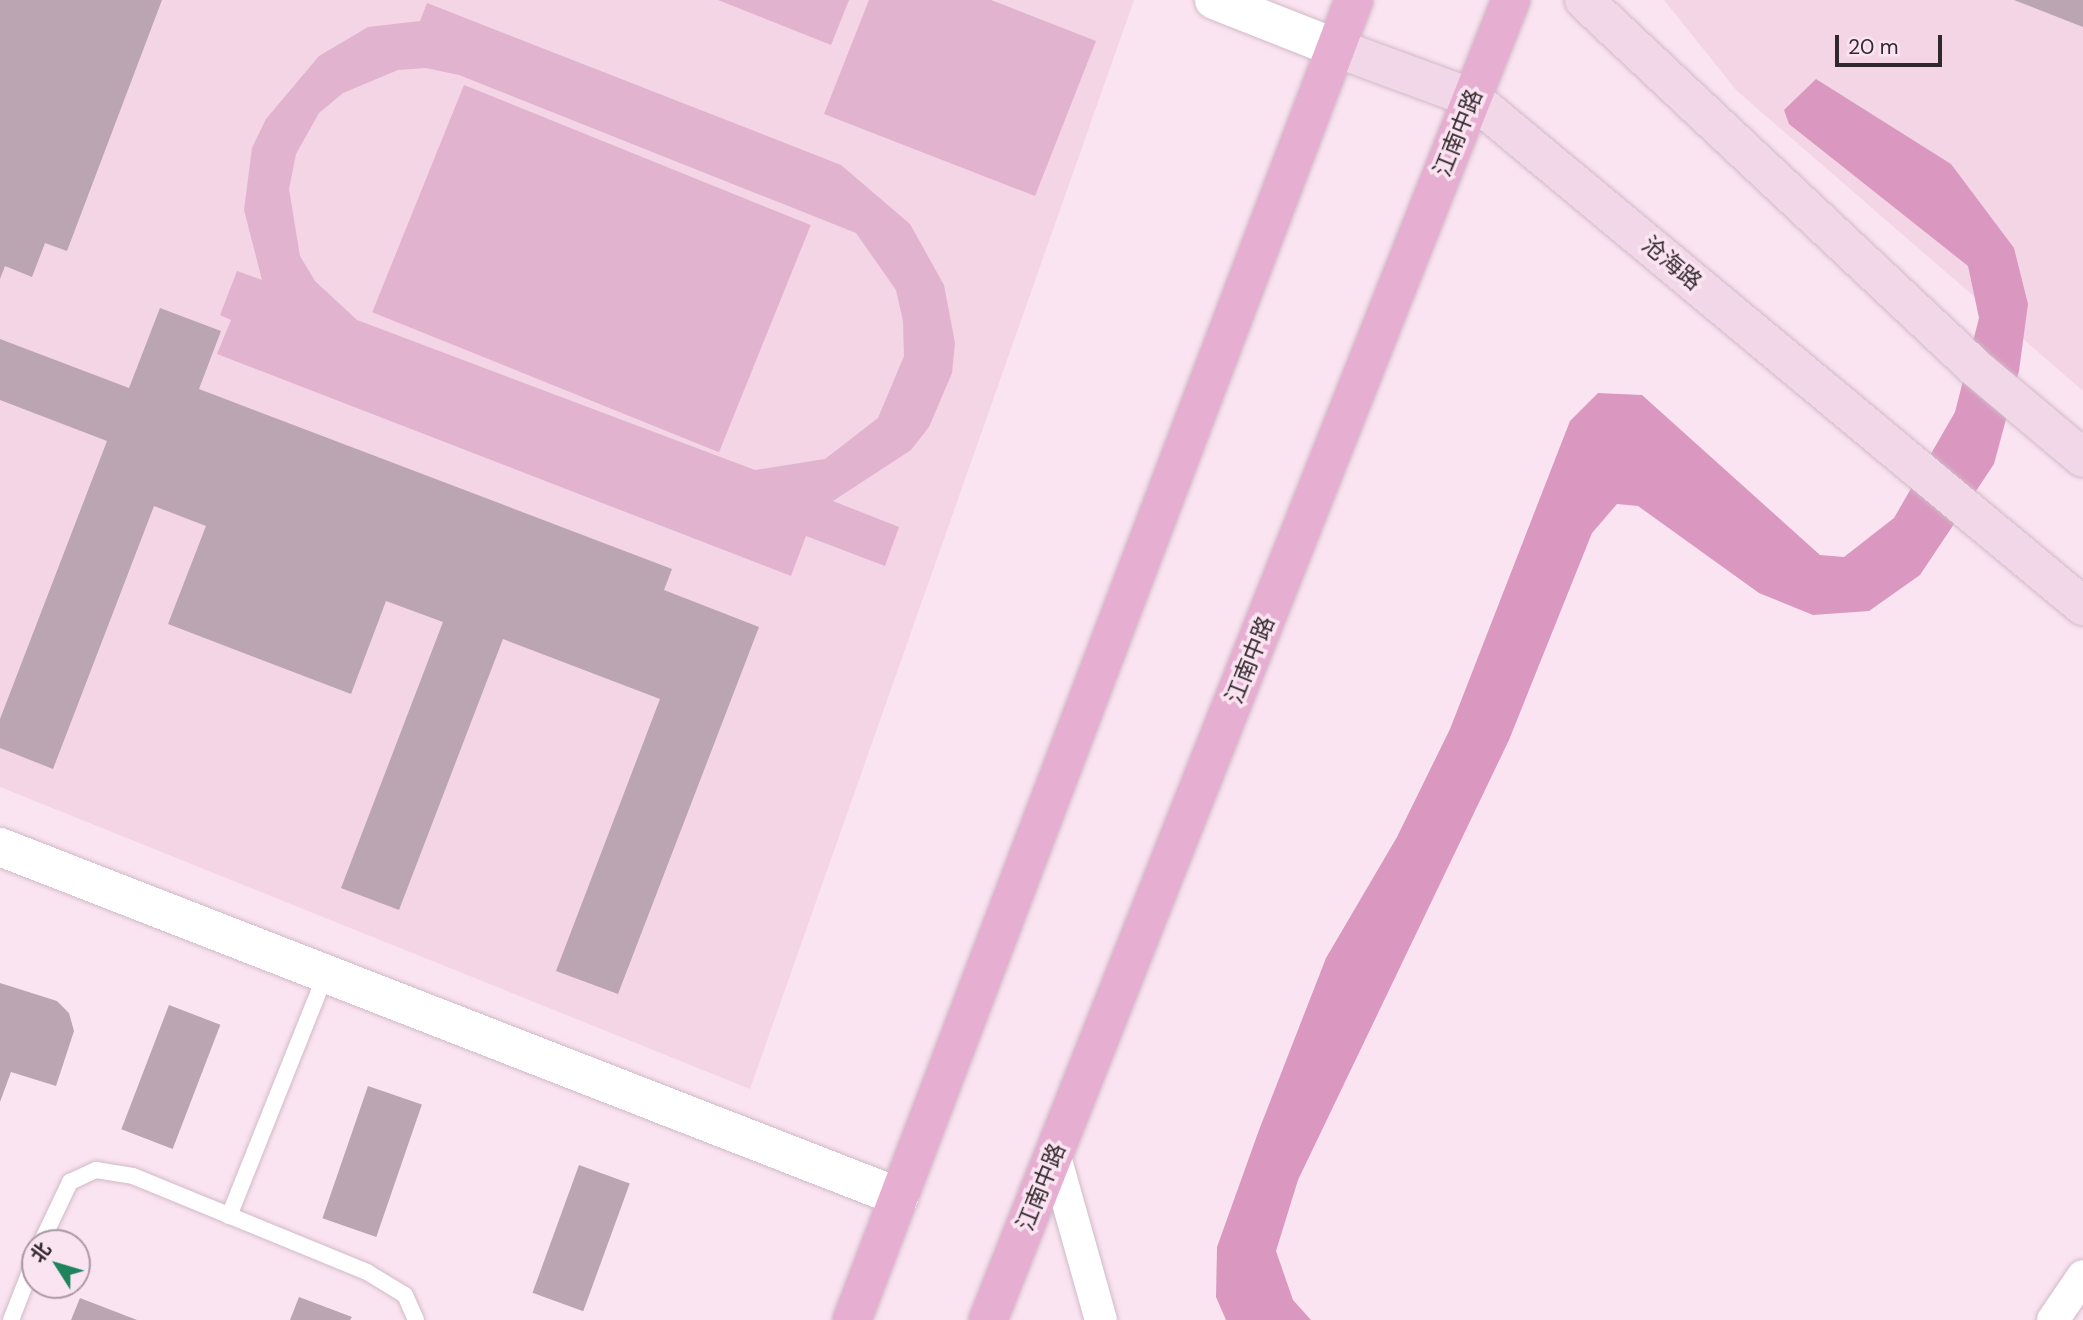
<!DOCTYPE html>
<meta charset="utf-8">
<style>
body{margin:0}
#map{position:relative;width:2083px;height:1320px;overflow:hidden;background:#fbe4f1;font-family:"DM Sans","Noto Sans SC",sans-serif}
div>[style]{position:absolute}
[style*='--x']{left:calc(var(--x)*1px);top:calc(var(--y)*1px);width:calc(var(--w)*1px);rotate:calc(var(--a)*1deg)}
.built>*{inset:0;background:#f3d5e6}
.green>*{inset:0;background:#e1b3ce;transform-origin:0 0}
.water>*{inset:0;background:#da98c0}
.building>*{inset:0;background:#bba5b2;transform-origin:0 0}
.roads{filter:drop-shadow(0 0 2px #d1bac7) drop-shadow(0 0 2px #d1bac7)}
.service>*{height:16px;margin:-8px;padding:0 8px;transform-origin:8px;border-radius:8px;background:#fff}
.minor>*{height:32px;margin:-16px;padding:0 16px;transform-origin:16px;border-radius:16px;background:#fff}
.tertiary>*{height:38px;margin:-19px;padding:0 19px;transform-origin:19px;border-radius:19px;background:#fff}
.secondary>*{height:38px;margin:-19px;padding:0 19px;transform-origin:19px;border-radius:19px;background:#f2d7e8}
.primary>*{height:38px;margin:-19px;padding:0 19px;transform-origin:19px;border-radius:19px;background:#e6afd2}
span{translate:-50% -50%;white-space:nowrap;text-align:center;line-height:1.15;-webkit-text-stroke:7px #fbe4f1;paint-order:stroke}
.street-label{font-size:23px;color:#31282d}
.north{position:absolute;left:21px;top:1229px;width:70px;height:70px;box-sizing:border-box;background:#fbe4f1;border:2px solid #aa99a3;border-radius:50%;rotate:307deg;font-size:19px;font-weight:700;line-height:28px;text-align:center;color:#31282d}
.north::after{content:'';display:block;margin:auto;width:24px;height:32px;background:#1f835d;clip-path:polygon(50% 0,100% 100%,50% 72%,0 100%)}
.scale{position:absolute;left:1835px;top:35px;width:107px;height:32px;box-sizing:border-box;border:4px solid #31282d;border-top:0;padding-left:9px;font-size:21px;line-height:24px;white-space:nowrap;color:#31282d;-webkit-text-stroke:5px #fbe4f1;paint-order:stroke}
</style>
<div id="map">
<div class="built">
<div style="clip-path:polygon(0 0,1134px 0,750px 1089px,0 787px)"></div>
<div style="clip-path:polygon(1664px 0,2083px 0,2083px 391px,1737px 91px)"></div>
</div>
<div class="green">
<div style="clip-path:polygon(718px 0,849px 0,831px 45px)"></div>
<div style="clip-path:polygon(869px 0,991px 0,1096px 41px,1035px 196px,824px 114px)"></div>
<div style="clip-path:polygon(evenodd,427px 3px,841px 165px,910px 224px,944px 285px,955px 343px,952px 373px,929px 427px,911px 450px,833px 501px,899px 527px,885px 566px,806px 536px,791px 576px,217px 354px,231px 320px,220px 315px,237px 271px,262px 280px,244px 210px,252px 148px,266px 119px,319px 56px,368px 27px,420px 21px,427px 3px,426px 68px,459px 75px,856px 233px,896px 290px,903px 321px,904px 356px,878px 418px,825px 459px,755px 470px,357px 320px,315px 281px,300px 256px,289px 189px,296px 154px,319px 113px,343px 93px,398px 70px,426px 68px)"></div>
<div style="left:464px;top:85px;width:374px;height:245px;rotate:22deg"></div>
</div>
<div class="water">
<div style="clip-path:polygon(1816px 79px,1951px 164px,2014px 248px,2028px 304px,2019px 371px,1994px 464px,1920px 575px,1869px 611px,1813px 615px,1759px 593px,1638px 506px,1617px 504px,1592px 533px,1509px 740px,1298px 1180px,1276px 1251px,1293px 1300px,1311px 1320px,1226px 1320px,1216px 1297px,1217px 1247px,1259px 1130px,1326px 958px,1397px 837px,1450px 729px,1570px 421px,1598px 393px,1642px 395px,1820px 555px,1844px 557px,1894px 518px,1955px 412px,1979px 318px,1968px 266px,1789px 124px,1784px 110px)"></div>
</div>
<div class="building">
<div style="clip-path:polygon(0 0,162px 0,67px 251px,45px 243px,32px 277px,5px 266px,0 279px)"></div>
<div style="clip-path:polygon(2014px 0,2083px 0,2083px 27px)"></div>
<div style="clip-path:polygon(160px 308px,221px 331px,199px 389px,672px 569px,664px 590px,759px 627px,618px 994px,556px 971px,660px 699px,503px 639px,399px 910px,341px 888px,443px 622px,386px 601px,351px 694px,168px 624px,206px 526px,154px 506px,53px 769px,0 748px,0 719px,107px 441px,0 400px,0 339px,129px 388px)"></div>
<div style="clip-path:polygon(0 983px,57px 1001px,69px 1013px,74px 1031px,56px 1086px,11px 1072px,0 1102px)"></div>
<div style="left:169px;top:1005px;width:55px;height:133px;rotate:21deg"></div>
<div style="left:368px;top:1086px;width:57px;height:140px;rotate:19deg"></div>
<div style="left:579px;top:1165px;width:54px;height:136px;rotate:20deg"></div>
<div style="clip-path:polygon(299px 1297px,352px 1317px,350px 1320px,290px 1320px)"></div>
<div style="clip-path:polygon(80px 1298px,137px 1320px,71px 1320px)"></div>
</div>
<div class="roads">
<div class="service">
<div style="--x:229;--y:1216;--w:261;--a:-68.2"></div>
<div style="--x:41;--y:1243;--w:68;--a:-64.6"></div>
<div style="--x:70;--y:1182;--w:29;--a:-25"></div>
<div style="--x:96;--y:1170;--w:37;--a:9"></div>
<div style="--x:133;--y:1176;--w:253;--a:22.3"></div>
<div style="--x:367;--y:1272;--w:44;--a:31.2"></div>
<div style="--x:405;--y:1295;--w:27;--a:66"></div>
<div style="--x:11;--y:1320;--w:66;--a:-68.5"></div>
</div>
<div class="minor">
<div style="--x:1054;--y:1153;--w:173;--a:74.3"></div>
<div style="--x:2053;--y:1320;--w:53;--a:-55.7"></div>
</div>
<div class="tertiary">
<div style="--x:1214;--y:0;--w:131;--a:21.5"></div>
<div style="--x:0;--y:847;--w:965;--a:21.27"></div>
</div>
<div class="secondary">
<div style="--x:1584;--y:0;--w:539;--a:43.2"></div>
<div style="--x:1977;--y:369;--w:138;--a:40"></div>
<div style="--x:1336;--y:48;--w:145;--a:20.2"></div>
<div style="--x:1472;--y:98;--w:795;--a:39.74"></div>
</div>
<div class="primary">
<div style="--x:852;--y:1320;--w:1412;--a:-69.18"></div>
<div style="--x:988;--y:1320;--w:1420;--a:-68.39"></div>
</div>
</div>
<div class="street-label">
<span style="left:1458px;top:133px;rotate:-68deg">江南中路</span>
<span style="left:1672px;top:263px;rotate:40deg">沧海路</span>
<span style="left:1250px;top:660px;rotate:-68deg">江南中路</span>
<span style="left:1041px;top:1187px;rotate:-68deg">江南中路</span>
</div>
<div class="north">北</div>
<div class="scale">20 m</div>
</div>
